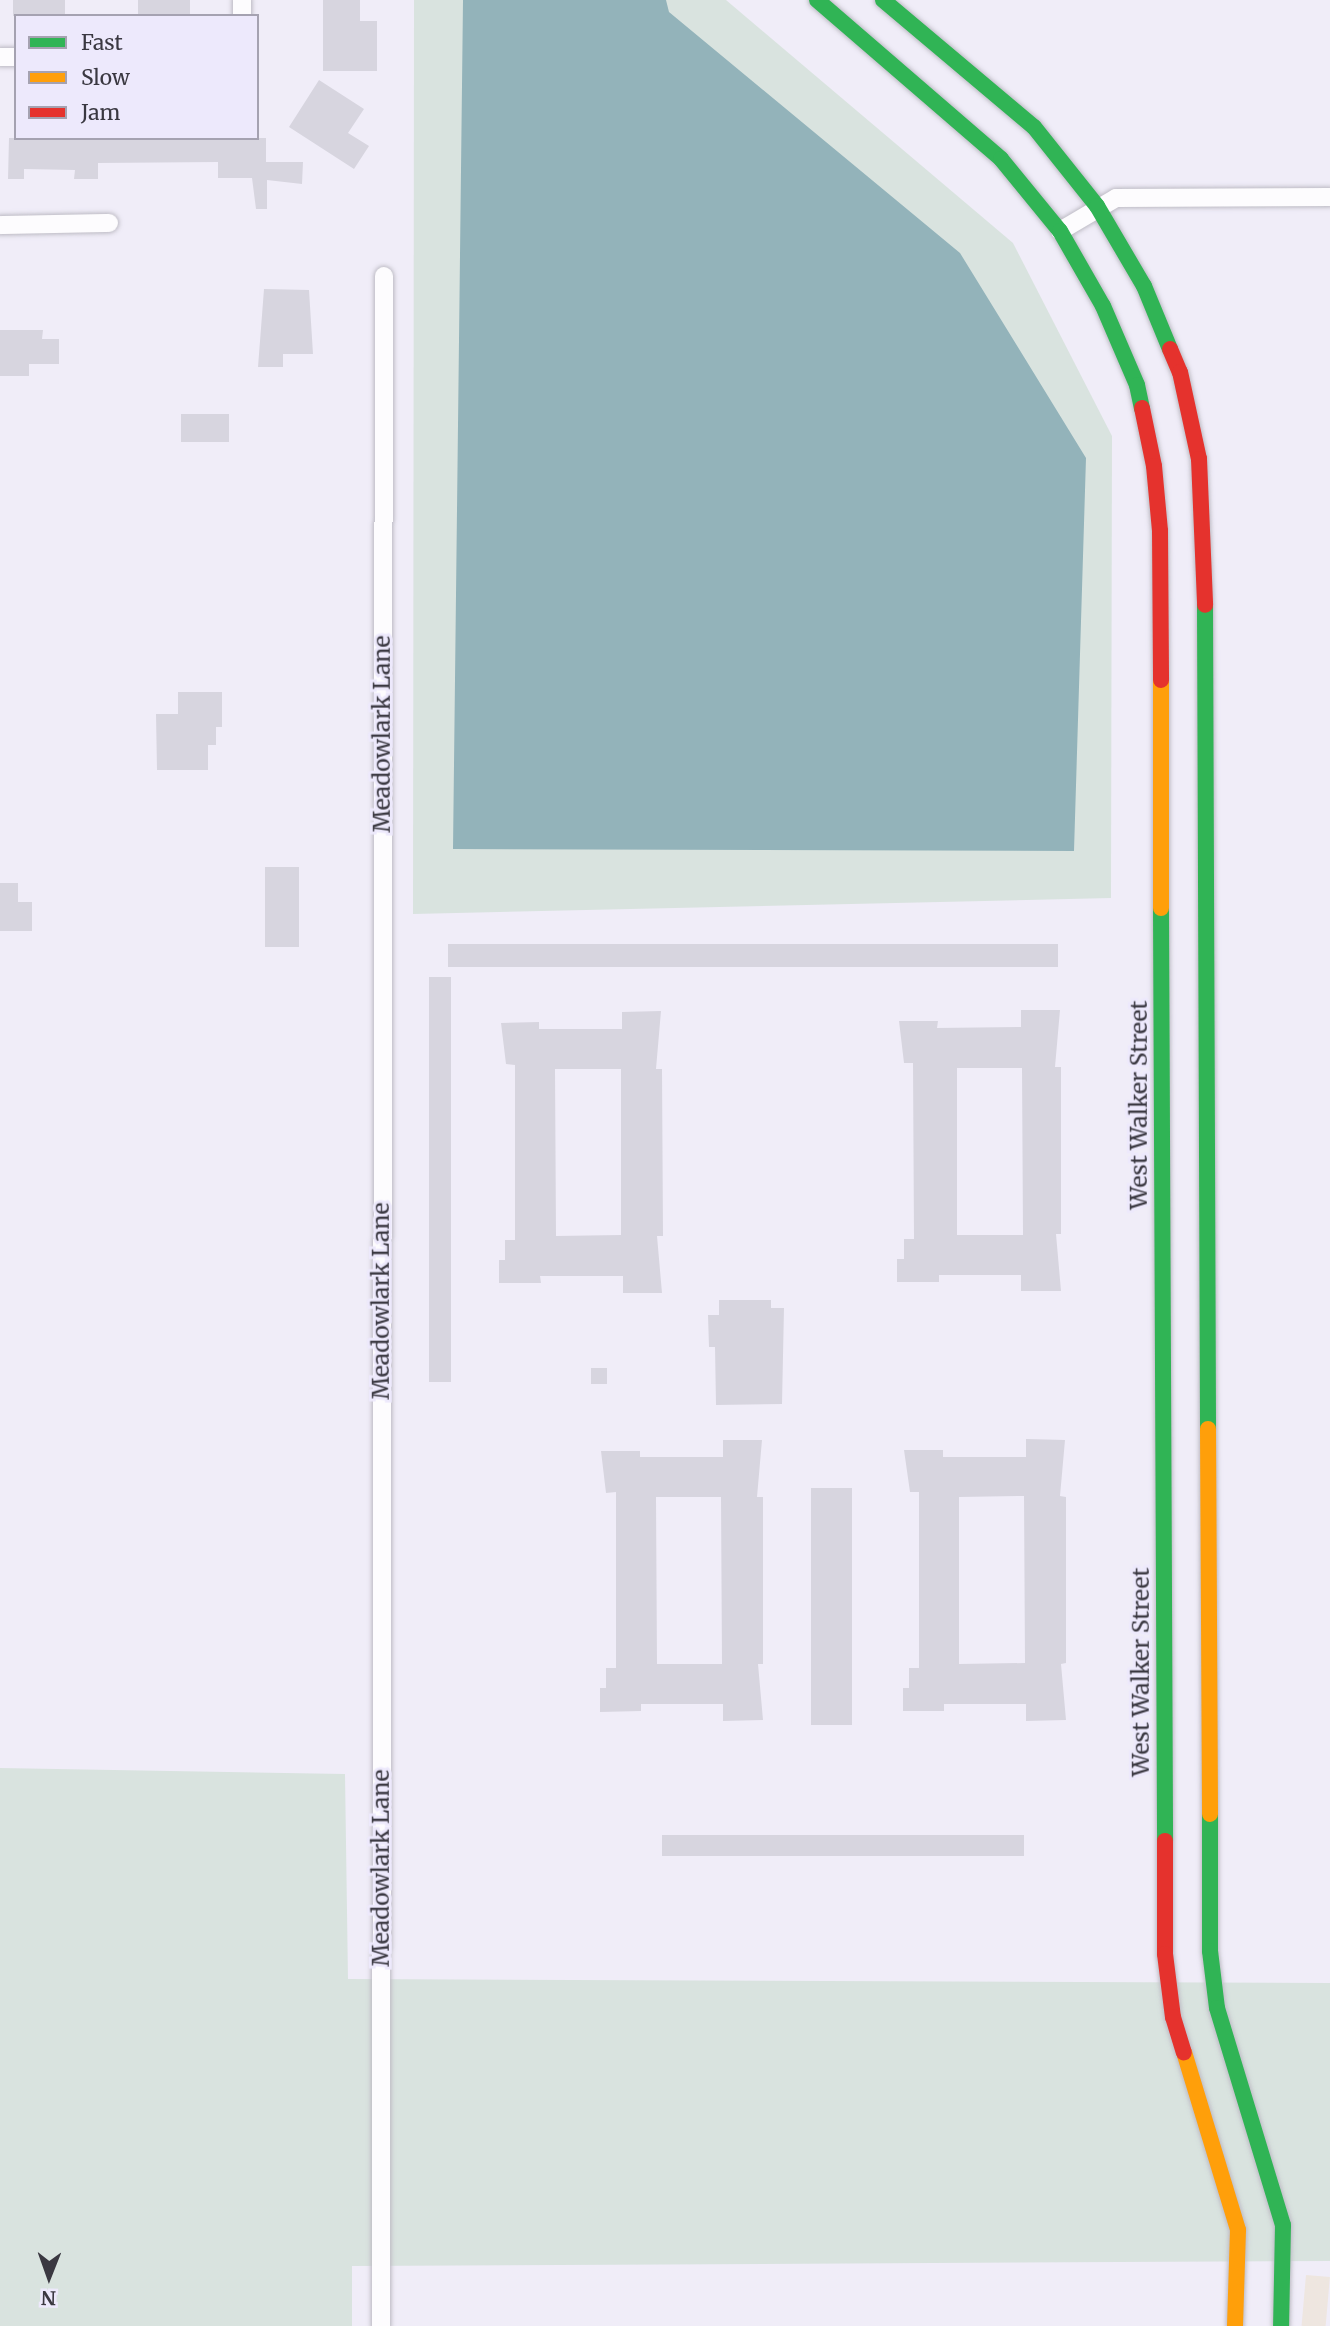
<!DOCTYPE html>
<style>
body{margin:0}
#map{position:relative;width:1330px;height:2326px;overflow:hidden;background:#f0edf8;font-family:Merriweather,serif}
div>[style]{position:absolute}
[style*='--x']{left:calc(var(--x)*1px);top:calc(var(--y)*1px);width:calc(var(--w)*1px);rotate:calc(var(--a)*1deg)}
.commercial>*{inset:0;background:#eee6e0;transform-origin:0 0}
.green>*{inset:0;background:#d9e3df}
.water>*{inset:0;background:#93b3ba}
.building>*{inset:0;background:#d7d5df;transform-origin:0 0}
.roads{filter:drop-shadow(0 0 2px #bebcc5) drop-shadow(0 0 2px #bebcc5)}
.street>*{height:18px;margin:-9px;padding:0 9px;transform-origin:9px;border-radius:9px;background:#fdfcfe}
.fast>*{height:16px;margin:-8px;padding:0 8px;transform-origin:8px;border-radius:8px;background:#30b455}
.slow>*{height:16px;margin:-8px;padding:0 8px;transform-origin:8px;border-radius:8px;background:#ff9f0a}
.jam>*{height:16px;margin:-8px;padding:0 8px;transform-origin:8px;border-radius:8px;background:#e5322d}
span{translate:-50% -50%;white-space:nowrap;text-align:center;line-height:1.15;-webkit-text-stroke:6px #ede9fc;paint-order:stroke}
.street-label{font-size:23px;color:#3a3841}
.legend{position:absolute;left:14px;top:14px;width:245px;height:126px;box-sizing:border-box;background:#ede9fc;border:2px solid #a5a2b1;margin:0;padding:9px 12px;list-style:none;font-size:21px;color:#3a3841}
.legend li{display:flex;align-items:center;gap:14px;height:35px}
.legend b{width:35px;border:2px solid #a5a2b1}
.north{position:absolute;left:14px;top:2242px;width:70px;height:70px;-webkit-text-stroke:5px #ede9fc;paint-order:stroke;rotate:181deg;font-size:19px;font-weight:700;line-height:28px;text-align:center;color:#3a3841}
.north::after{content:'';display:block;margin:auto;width:24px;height:32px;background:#3a3841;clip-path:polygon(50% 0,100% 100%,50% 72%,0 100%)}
</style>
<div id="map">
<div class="commercial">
<div style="left:1306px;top:2275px;width:24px;height:51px;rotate:5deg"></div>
</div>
<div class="green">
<div style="clip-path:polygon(414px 0,726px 0,1013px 243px,1112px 436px,1111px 898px,413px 914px)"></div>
<div style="clip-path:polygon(0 1768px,345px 1774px,348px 1979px,1330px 1983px,1330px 2261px,352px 2266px,352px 2326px,0 2326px)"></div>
</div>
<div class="water">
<div style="clip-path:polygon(463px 0,666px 0,669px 12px,960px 253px,1086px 458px,1074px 851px,453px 849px)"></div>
</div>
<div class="building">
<div style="left:13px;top:0;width:52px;height:16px"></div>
<div style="left:138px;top:0;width:52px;height:16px"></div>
<div style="clip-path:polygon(323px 0,360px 0,360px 21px,377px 21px,377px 71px,323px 71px)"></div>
<div style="clip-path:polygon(319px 80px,364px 109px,348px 133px,369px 146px,354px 169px,289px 127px)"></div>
<div style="clip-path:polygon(9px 138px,266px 138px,266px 162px,303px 162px,302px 184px,267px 180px,267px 209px,256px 209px,252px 178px,218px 178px,218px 162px,98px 163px,98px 179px,74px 179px,75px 170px,24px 169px,24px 179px,8px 179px)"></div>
<div style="clip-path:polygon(264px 289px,309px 290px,313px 354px,283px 354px,283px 367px,258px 367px)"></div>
<div style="clip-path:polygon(0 330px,43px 330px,42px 339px,59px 339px,59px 364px,29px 364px,29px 376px,0 376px)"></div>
<div style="left:181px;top:414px;width:48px;height:28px"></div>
<div style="clip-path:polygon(178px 692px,222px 692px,222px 727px,216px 727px,216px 745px,208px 745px,208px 770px,157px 770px,156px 714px,178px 714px)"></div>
<div style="left:265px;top:867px;width:34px;height:80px"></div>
<div style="clip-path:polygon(0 883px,18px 883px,18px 902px,32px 902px,32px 931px,0 931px)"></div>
<div style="left:1058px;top:944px;width:23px;height:610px;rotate:90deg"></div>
<div style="left:429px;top:977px;width:22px;height:405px"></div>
<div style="clip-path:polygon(evenodd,1021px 1010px,1060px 1010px,1055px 1067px,1061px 1067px,1061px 1234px,1056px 1234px,1061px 1291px,1021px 1291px,1021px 1275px,939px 1275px,939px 1282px,897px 1282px,897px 1259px,904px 1259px,904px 1239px,914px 1239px,913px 1063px,904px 1063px,899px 1021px,938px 1021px,937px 1028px,1021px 1027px,1021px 1010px,957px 1068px,1022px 1068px,1023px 1235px,957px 1235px,957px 1068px)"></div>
<div style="clip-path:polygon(evenodd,661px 1011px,656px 1069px,662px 1069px,663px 1236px,657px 1236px,662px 1293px,623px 1293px,623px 1276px,540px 1276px,541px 1283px,499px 1283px,499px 1260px,505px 1260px,505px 1240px,515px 1240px,515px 1065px,506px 1064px,501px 1023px,539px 1022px,539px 1029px,622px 1029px,622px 1012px,661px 1011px,555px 1069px,621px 1069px,621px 1235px,556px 1236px,555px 1069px)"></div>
<div style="clip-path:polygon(719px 1300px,771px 1300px,771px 1308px,784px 1308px,782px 1404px,716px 1405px,715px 1347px,709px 1347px,708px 1315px,719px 1315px)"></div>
<div style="left:607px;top:1368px;width:16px;height:16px;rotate:90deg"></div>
<div style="clip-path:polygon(evenodd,1026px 1439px,1065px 1440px,1060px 1496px,1066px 1497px,1066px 1663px,1061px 1664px,1066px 1720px,1026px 1721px,1026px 1704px,944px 1704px,944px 1711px,903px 1711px,903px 1688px,909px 1688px,909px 1668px,919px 1668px,919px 1492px,910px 1492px,904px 1450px,943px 1450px,943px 1457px,1026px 1457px,1026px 1439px,1024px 1496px,1025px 1663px,959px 1664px,959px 1497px,1024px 1496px)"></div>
<div style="clip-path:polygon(evenodd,723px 1440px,762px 1440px,757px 1497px,763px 1497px,763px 1664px,758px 1664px,763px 1720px,723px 1721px,723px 1704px,641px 1704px,641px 1711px,600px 1712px,600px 1688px,606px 1688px,606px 1668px,616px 1668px,616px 1492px,606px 1493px,601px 1451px,640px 1451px,640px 1457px,723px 1457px,723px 1440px,656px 1497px,721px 1497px,722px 1664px,657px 1664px,656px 1497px)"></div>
<div style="left:811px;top:1488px;width:41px;height:237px"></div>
<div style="left:1024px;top:1835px;width:21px;height:362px;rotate:90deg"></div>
</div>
<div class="roads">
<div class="street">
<div style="--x:242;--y:16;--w:16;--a:-90"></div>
<div style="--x:0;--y:57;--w:16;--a:0"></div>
<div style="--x:0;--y:225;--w:109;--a:-1.1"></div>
<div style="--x:1060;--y:231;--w:65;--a:-30.5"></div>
<div style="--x:1116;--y:198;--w:214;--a:-0.3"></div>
<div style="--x:381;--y:2326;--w:2050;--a:-89.92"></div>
</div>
<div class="fast">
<div style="--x:817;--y:0;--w:243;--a:40.8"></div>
<div style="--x:1001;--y:159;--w:93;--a:50.7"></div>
<div style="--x:1060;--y:231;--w:86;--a:60.2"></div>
<div style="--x:1103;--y:306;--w:86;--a:66.7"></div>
<div style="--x:1137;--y:385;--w:24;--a:78"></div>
<div style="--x:883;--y:0;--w:197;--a:40.1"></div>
<div style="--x:1034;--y:127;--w:101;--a:51.4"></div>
<div style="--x:1097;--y:206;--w:93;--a:59.6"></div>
<div style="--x:1144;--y:286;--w:68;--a:67.6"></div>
<div style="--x:1205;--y:605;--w:824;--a:89.79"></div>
<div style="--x:1161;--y:908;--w:933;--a:89.75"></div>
<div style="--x:1210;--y:1814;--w:137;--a:90"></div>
<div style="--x:1210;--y:1951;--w:57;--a:83"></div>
<div style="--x:1217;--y:2008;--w:227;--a:73.1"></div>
<div style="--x:1283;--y:2225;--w:101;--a:91.1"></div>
</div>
<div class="slow">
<div style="--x:1161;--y:680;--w:228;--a:90"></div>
<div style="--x:1208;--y:1429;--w:385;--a:89.7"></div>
<div style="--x:1184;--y:2052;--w:186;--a:73.1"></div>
<div style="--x:1238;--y:2230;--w:96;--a:91.8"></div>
</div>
<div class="jam">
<div style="--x:1170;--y:349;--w:25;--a:67"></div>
<div style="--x:1180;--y:372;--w:89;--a:77.7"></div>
<div style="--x:1199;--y:459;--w:146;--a:87.6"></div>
<div style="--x:1142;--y:408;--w:59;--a:78.3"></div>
<div style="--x:1154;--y:466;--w:65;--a:84.7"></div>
<div style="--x:1160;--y:531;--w:149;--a:89.6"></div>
<div style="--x:1165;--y:1841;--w:113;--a:90"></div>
<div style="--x:1165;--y:1954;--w:64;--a:82.8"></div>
<div style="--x:1173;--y:2017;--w:37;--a:73"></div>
</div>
</div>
<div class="street-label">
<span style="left:382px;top:734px;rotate:-90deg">Meadowlark Lane</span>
<span style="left:1139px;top:1105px;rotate:-90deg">West Walker Street</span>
<span style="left:381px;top:1301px;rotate:-90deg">Meadowlark Lane</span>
<span style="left:1141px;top:1672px;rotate:-90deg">West Walker Street</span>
<span style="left:381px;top:1868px;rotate:-90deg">Meadowlark Lane</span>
</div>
<ul class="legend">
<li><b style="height:9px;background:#30b455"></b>Fast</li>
<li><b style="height:9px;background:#ff9f0a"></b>Slow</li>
<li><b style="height:9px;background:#e5322d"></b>Jam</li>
</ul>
<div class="north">N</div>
</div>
